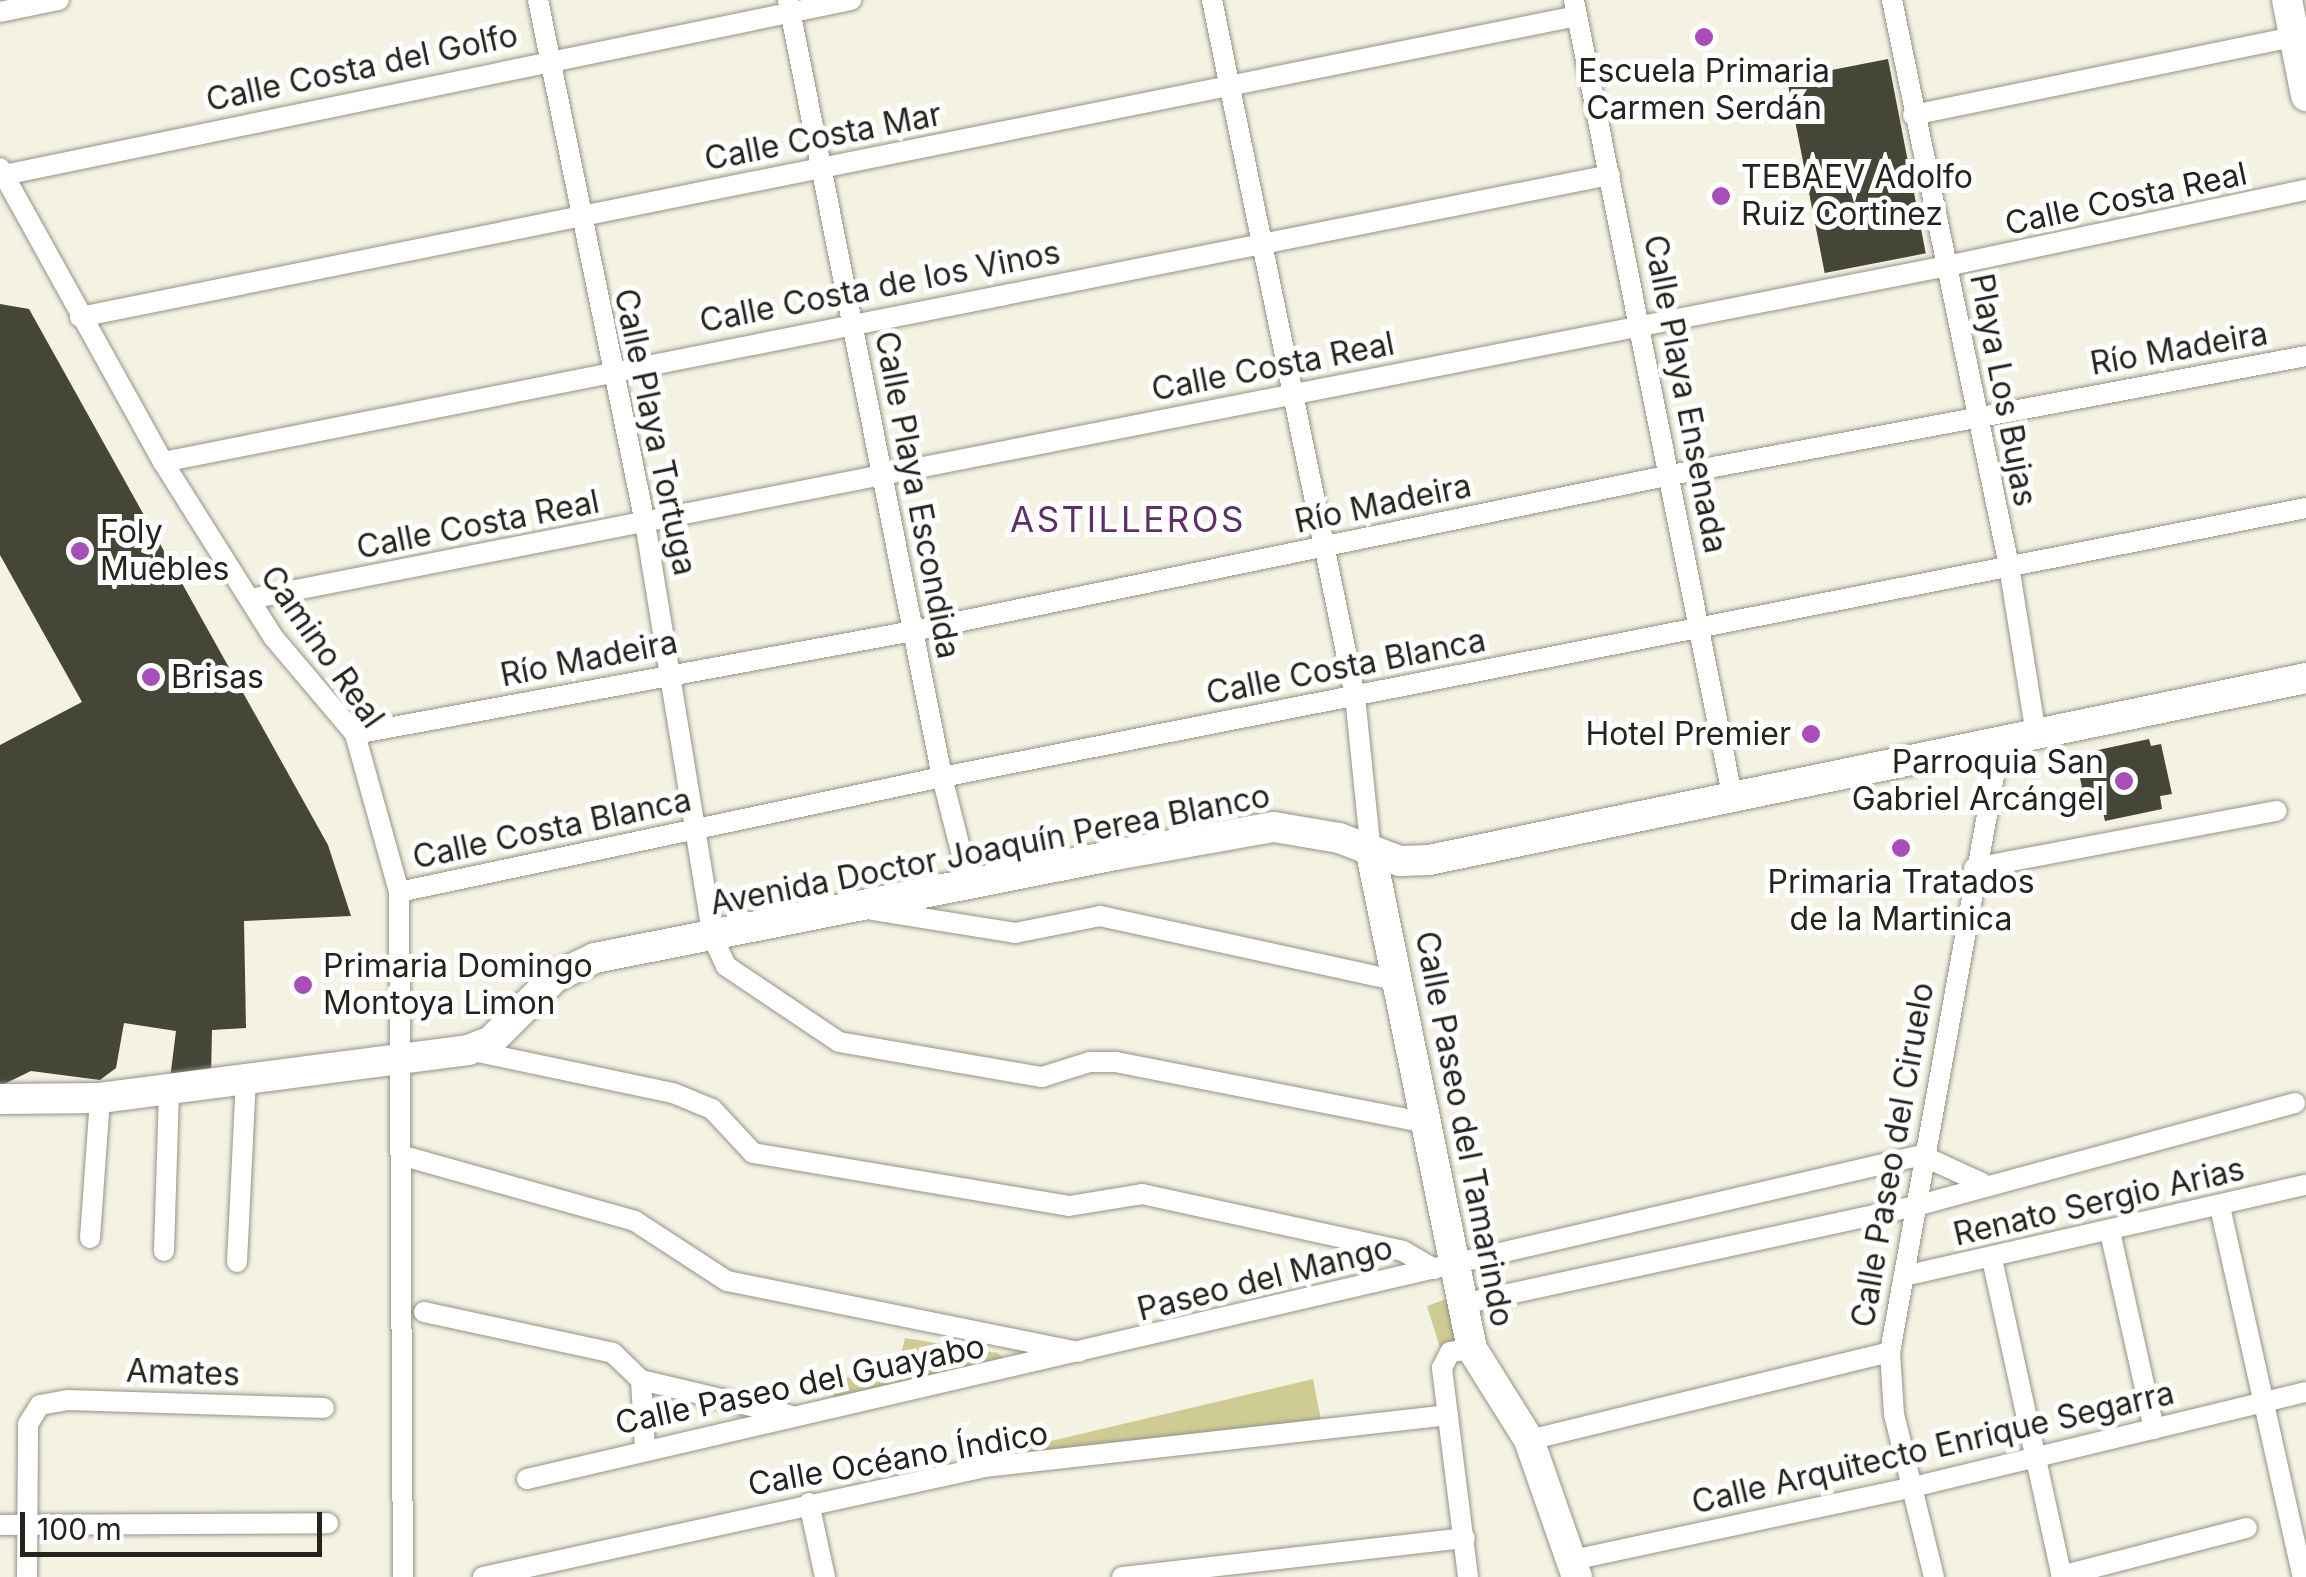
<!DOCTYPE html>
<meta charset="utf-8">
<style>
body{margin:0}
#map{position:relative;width:2306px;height:1577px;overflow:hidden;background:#f3f2e3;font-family:Inter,sans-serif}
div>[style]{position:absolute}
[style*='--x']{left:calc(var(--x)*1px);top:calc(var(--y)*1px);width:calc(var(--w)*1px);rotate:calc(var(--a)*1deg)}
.green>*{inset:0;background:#cfcc93}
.building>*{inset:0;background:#454538;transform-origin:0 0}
.roads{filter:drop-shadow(0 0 2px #949385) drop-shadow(0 0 2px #949385)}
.street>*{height:20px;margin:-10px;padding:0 10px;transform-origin:10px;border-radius:10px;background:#fff}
.secondary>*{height:30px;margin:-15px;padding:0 15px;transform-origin:15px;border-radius:15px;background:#fff}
.dots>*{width:28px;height:28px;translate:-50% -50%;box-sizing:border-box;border:5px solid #fff;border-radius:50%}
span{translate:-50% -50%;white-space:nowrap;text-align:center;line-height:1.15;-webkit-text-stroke:10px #fff;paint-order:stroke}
.street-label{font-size:32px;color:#24241e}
.poi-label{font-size:32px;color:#24241e}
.left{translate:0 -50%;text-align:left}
.right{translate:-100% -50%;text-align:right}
.neighbourhood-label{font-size:35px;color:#5d3166;letter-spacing:2.5px}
.scale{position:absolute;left:20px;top:1512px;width:302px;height:45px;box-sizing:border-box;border:5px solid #24241e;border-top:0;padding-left:12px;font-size:30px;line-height:35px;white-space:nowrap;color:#24241e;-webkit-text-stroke:8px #fff;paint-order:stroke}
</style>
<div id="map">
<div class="green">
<div style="clip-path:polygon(1449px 1298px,1458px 1343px,1440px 1348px,1427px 1306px)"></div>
<div style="clip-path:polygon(905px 1338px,998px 1353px,1006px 1360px,829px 1417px,837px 1376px,894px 1384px)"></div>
<div style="clip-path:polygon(1313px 1379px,1324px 1436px,992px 1475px,987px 1456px)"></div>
</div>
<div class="building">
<div style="left:1888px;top:59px;width:198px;height:103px;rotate:79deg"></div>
<div style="clip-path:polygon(0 304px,29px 309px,328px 845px,351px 916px,244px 921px,246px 1028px,212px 1030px,211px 1077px,170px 1079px,176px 1031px,124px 1023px,116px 1068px,100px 1080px,31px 1071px,0 1086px,0 745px,82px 702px,0 555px)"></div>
<div style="clip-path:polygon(2149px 739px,2151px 746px,2161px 744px,2172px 794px,2160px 796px,2162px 809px,2105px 821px,2100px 799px,2085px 802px,2080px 778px,2094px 775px,2089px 752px)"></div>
</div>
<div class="roads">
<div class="street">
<div style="--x:538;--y:0;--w:534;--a:78.44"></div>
<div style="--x:645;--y:523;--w:421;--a:80.7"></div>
<div style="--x:713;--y:938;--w:31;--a:65"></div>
<div style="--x:726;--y:966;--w:136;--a:33.9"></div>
<div style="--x:839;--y:1042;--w:206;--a:9.8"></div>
<div style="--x:1042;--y:1077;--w:50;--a:-17.4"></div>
<div style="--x:1090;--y:1062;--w:26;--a:0"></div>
<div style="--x:1116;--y:1062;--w:318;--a:11.1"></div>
<div style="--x:788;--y:0;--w:792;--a:78.79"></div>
<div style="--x:942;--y:777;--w:109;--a:75.7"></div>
<div style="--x:1212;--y:0;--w:711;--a:78.39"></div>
<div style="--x:1355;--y:696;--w:158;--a:84.2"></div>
<div style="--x:1574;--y:0;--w:816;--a:78.76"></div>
<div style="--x:1892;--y:0;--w:578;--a:78.32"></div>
<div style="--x:2009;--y:566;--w:170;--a:80.9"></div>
<div style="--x:0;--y:12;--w:60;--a:-11.5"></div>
<div style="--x:1913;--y:115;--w:389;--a:-11.6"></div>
<div style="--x:0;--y:168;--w:336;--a:61"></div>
<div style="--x:163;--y:462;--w:208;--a:57.8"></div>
<div style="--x:274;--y:638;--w:126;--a:49.8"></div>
<div style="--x:355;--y:734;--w:164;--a:74.4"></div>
<div style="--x:399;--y:892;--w:685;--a:89.67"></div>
<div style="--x:4;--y:175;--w:865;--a:-11.67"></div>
<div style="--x:80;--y:317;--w:1527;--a:-11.37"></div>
<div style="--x:163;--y:462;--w:1475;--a:-11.22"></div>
<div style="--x:250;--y:599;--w:1729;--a:-11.1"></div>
<div style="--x:1947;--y:266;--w:367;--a:-12"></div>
<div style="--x:355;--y:734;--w:567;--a:-10.46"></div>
<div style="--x:913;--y:631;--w:774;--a:-11.63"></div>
<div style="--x:1671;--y:475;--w:646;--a:-10.61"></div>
<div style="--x:1974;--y:868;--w:308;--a:-10.7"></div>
<div style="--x:399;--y:892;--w:555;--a:-11.96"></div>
<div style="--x:942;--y:777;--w:1390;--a:-11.16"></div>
<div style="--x:872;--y:910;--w:145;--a:9.1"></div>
<div style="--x:1015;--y:933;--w:87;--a:-11.3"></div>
<div style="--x:1100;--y:916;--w:306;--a:12.3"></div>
<div style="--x:473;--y:1051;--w:204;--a:11.9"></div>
<div style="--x:673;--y:1093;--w:42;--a:22.3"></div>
<div style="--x:712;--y:1109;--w:60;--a:47"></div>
<div style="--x:753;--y:1153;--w:320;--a:9.5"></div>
<div style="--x:1069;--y:1206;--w:74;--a:-9.3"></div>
<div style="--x:1142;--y:1194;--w:267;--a:12.3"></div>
<div style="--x:1403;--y:1251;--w:36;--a:30"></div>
<div style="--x:404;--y:1156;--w:240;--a:15.7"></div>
<div style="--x:635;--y:1221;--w:110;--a:33.1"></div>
<div style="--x:727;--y:1281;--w:359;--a:11.4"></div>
<div style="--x:2220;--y:1207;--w:379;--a:77.4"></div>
<div style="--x:2110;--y:1232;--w:202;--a:77.4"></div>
<div style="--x:90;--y:1238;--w:140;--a:-85.9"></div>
<div style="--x:164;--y:1251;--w:160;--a:-88.2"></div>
<div style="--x:1992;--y:1259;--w:326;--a:77.6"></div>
<div style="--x:237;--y:1262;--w:184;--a:-87.2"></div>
<div style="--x:1904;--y:1276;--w:412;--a:-12.8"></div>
<div style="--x:1467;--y:1303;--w:455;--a:-12.2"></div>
<div style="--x:1912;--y:1207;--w:397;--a:-15.2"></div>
<div style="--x:424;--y:1312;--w:193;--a:12.2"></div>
<div style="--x:613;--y:1353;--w:39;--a:44"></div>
<div style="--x:641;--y:1380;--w:152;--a:13.3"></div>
<div style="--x:641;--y:1380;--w:69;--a:86.7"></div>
<div style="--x:1529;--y:1440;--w:372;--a:-13.7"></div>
<div style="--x:527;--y:1479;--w:1431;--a:-13.08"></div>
<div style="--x:1921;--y:1155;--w:67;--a:24.7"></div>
<div style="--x:809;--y:1503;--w:76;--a:77.8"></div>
<div style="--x:0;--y:1525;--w:328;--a:-0.3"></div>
<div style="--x:1573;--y:1560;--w:348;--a:-12.1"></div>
<div style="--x:1913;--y:1487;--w:404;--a:-13.6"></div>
<div style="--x:2061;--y:1576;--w:192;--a:-14.5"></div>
<div style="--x:27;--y:1577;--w:153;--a:-89.6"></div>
<div style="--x:28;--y:1424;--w:22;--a:-58"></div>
<div style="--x:40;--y:1405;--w:29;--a:-10"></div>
<div style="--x:69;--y:1400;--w:255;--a:1.8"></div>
<div style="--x:483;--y:1577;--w:514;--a:-12.36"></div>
<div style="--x:985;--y:1467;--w:466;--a:-6.4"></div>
<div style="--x:1122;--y:1577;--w:345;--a:-6.5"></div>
<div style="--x:1468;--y:1577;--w:211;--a:-97.1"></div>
<div style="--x:1442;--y:1368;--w:18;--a:-63"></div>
<div style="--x:1450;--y:1352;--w:22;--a:-8"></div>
<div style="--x:1934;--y:1577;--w:168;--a:-103.8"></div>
<div style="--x:1894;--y:1414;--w:62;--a:-93.7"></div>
<div style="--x:1890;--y:1352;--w:619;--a:-79.76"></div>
</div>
<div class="secondary">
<div style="--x:2287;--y:0;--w:98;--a:78.8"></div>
<div style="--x:1371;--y:853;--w:506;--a:78.49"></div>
<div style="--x:1472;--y:1349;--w:107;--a:57.9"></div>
<div style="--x:1529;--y:1440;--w:145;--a:70.7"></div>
<div style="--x:0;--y:1099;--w:100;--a:-0.6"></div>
<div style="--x:100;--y:1098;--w:371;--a:-7.4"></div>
<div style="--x:468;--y:1050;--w:25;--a:-21"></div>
<div style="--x:491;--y:1041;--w:91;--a:-45"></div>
<div style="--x:555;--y:977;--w:44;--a:-25.4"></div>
<div style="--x:595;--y:958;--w:530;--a:-11.2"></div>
<div style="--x:1115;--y:855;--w:161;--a:-10"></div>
<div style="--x:1274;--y:827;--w:66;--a:9.6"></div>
<div style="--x:1339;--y:838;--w:65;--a:20.7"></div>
<div style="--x:1400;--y:861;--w:29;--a:-2"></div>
<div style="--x:1429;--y:860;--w:896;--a:-11.72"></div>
</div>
</div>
<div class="dots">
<div style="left:1704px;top:37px;background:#a84eb9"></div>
<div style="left:1721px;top:196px;background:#a84eb9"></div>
<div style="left:80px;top:551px;background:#a84eb9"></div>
<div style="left:151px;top:677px;background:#a84eb9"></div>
<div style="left:1811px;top:734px;background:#a84eb9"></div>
<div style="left:2124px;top:781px;background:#a84eb9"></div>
<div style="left:1901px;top:848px;background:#a84eb9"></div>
<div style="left:303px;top:985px;background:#a84eb9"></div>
</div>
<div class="street-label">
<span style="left:362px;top:68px;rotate:-12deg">Calle Costa del Golfo</span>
<span style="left:823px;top:137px;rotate:-11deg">Calle Costa Mar</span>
<span style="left:2126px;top:199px;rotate:-12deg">Calle Costa Real</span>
<span style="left:880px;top:287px;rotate:-11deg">Calle Costa de los Vinos</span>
<span style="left:2179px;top:349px;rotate:-10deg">Río Madeira</span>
<span style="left:1273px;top:367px;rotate:-11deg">Calle Costa Real</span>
<span style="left:2003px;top:390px;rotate:79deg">Playa Los Bujas</span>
<span style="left:1685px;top:394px;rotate:79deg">Calle Playa Ensenada</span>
<span style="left:655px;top:432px;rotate:78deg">Calle Playa Tortuga</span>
<span style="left:917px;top:495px;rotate:79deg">Calle Playa Escondida</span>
<span style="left:1383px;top:504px;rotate:-12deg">Río Madeira</span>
<span style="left:478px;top:525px;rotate:-11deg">Calle Costa Real</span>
<span style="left:322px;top:647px;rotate:55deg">Camino Real</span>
<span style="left:589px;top:659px;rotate:-11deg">Río Madeira</span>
<span style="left:1346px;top:667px;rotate:-11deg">Calle Costa Blanca</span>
<span style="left:552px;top:829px;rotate:-12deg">Calle Costa Blanca</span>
<span style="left:990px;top:850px;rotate:-11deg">Avenida Doctor Joaquín Perea Blanco</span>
<span style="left:1464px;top:1129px;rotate:79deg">Calle Paseo del Tamarindo</span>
<span style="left:1893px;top:1155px;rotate:-80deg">Calle Paseo del Ciruelo</span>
<span style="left:2099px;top:1202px;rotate:-13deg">Renato Sergio Arias</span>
<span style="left:1265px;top:1279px;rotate:-14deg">Paseo del Mango</span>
<span style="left:183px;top:1373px;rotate:2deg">Amates</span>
<span style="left:800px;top:1385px;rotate:-12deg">Calle Paseo del Guayabo</span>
<span style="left:1933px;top:1448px;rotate:-13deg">Calle Arquitecto Enrique Segarra</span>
<span style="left:898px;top:1459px;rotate:-10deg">Calle Océano Índico</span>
</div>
<div class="poi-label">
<span style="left:1704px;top:90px">Escuela Primaria<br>Carmen Serdán</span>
<span class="left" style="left:1741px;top:196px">TEBAEV Adolfo<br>Ruiz Cortinez</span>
<span class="left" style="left:100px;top:551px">Foly<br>Muebles</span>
<span class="left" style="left:171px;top:677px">Brisas</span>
<span class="right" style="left:1791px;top:734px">Hotel Premier</span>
<span class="right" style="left:2104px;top:781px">Parroquia San<br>Gabriel Arcángel</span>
<span style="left:1901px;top:901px">Primaria Tratados<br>de la Martinica</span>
<span class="left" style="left:323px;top:985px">Primaria Domingo<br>Montoya Limon</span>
</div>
<div class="neighbourhood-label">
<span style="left:1128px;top:519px">ASTILLEROS</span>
</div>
<div class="scale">100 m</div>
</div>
